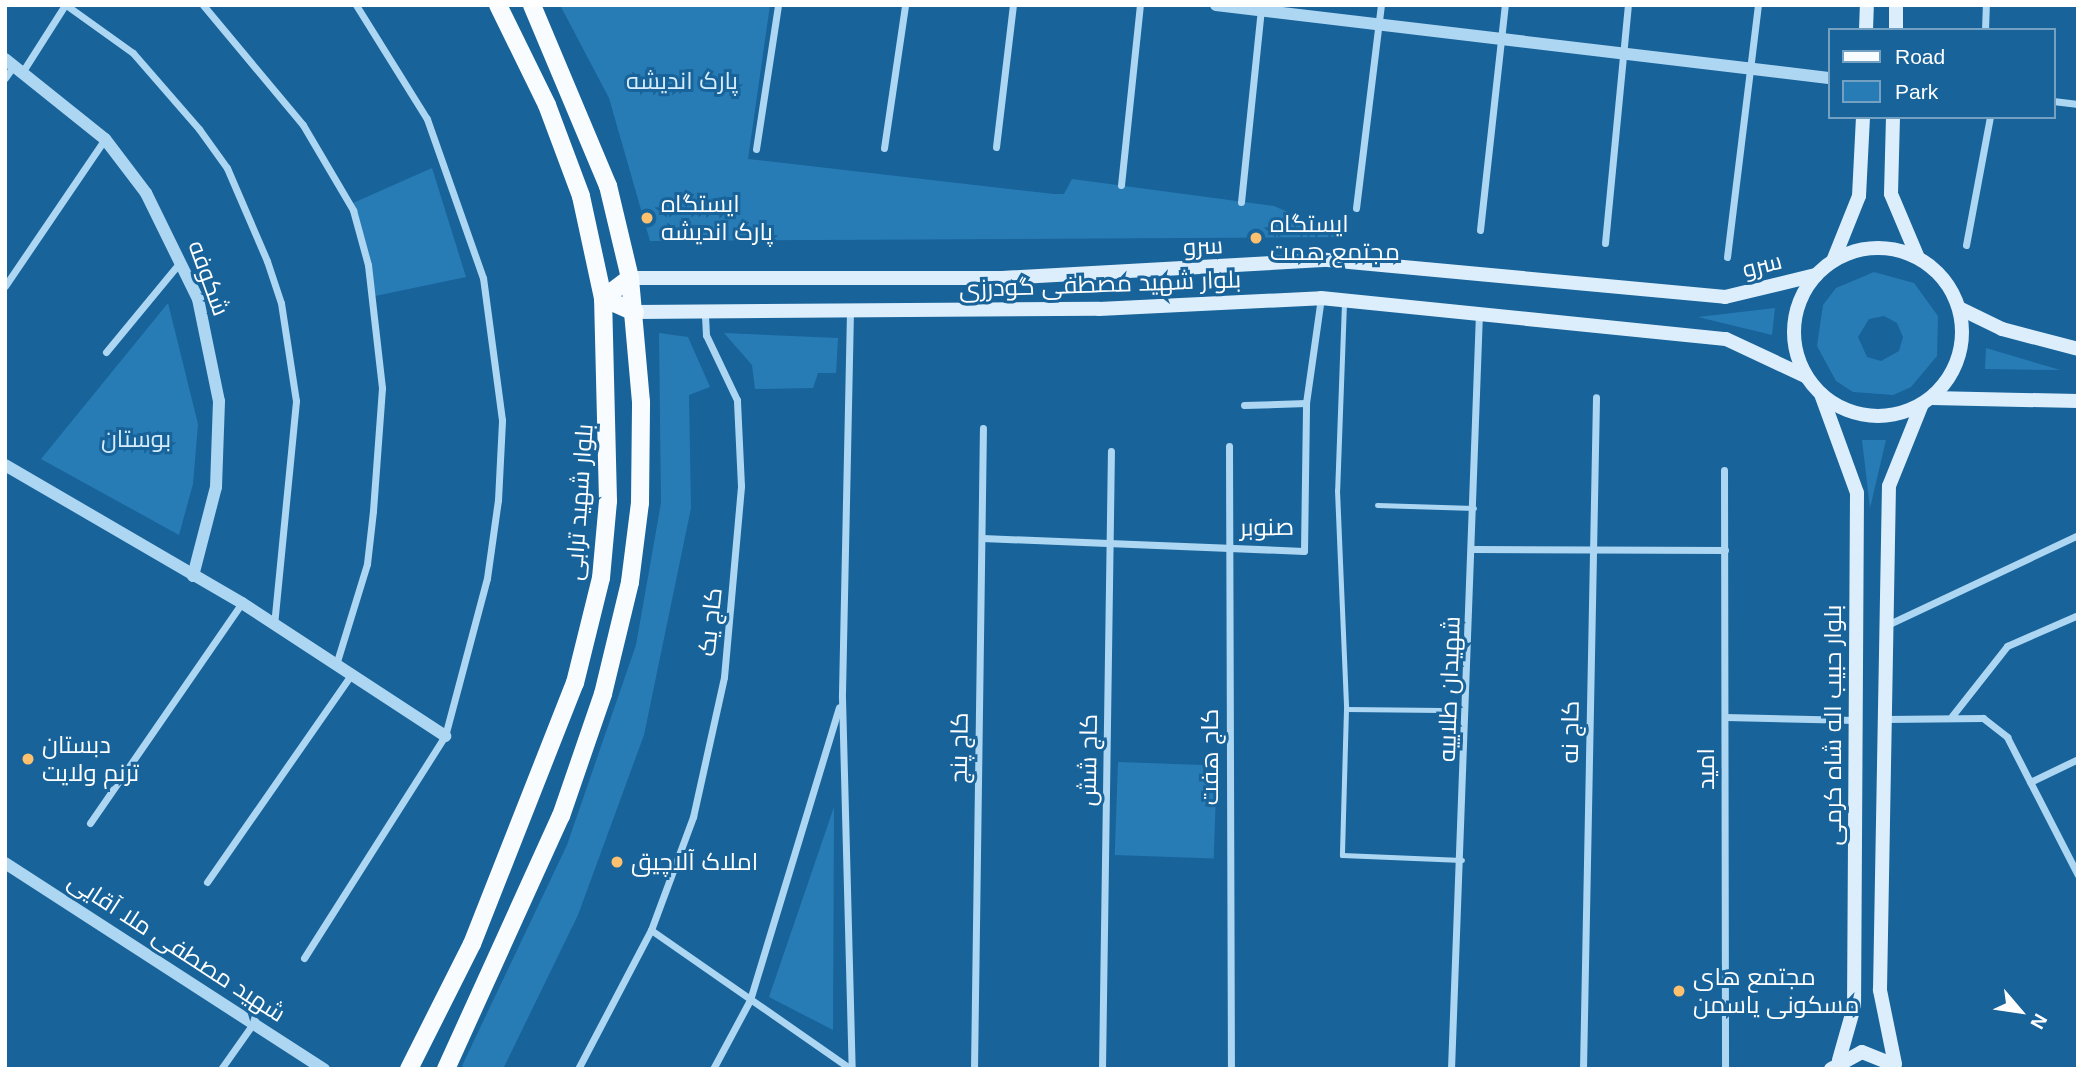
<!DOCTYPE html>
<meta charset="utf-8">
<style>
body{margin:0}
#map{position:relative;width:2083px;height:1074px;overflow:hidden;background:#18639a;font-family:Helvetica,Cairo,sans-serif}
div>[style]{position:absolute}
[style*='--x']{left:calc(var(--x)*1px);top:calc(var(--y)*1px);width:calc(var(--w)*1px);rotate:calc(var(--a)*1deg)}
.green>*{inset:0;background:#287cb6;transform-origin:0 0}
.service>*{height:5px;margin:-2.5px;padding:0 2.5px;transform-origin:2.5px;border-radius:2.5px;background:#add6f2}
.minor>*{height:7px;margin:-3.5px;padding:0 3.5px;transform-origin:3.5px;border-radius:3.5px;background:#add6f2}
.tertiary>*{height:12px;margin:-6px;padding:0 6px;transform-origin:6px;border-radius:6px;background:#add6f2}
.secondary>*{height:14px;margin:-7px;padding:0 7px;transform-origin:7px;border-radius:7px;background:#dceefc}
.secondary>.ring{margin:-7px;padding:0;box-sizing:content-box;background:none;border:14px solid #dceefc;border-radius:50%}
.primary>*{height:18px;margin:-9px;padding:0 9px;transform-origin:9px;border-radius:9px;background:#f8fcff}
.dots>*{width:19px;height:19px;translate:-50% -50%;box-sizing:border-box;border:4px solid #18639a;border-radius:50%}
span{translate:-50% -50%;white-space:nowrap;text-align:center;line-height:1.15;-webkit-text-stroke:6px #18639a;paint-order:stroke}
.park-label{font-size:24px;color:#d5ecfc}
.poi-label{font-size:24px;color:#fff}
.left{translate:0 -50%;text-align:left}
.street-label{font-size:24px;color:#fff}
.frame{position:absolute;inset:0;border:7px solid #fff;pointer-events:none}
.legend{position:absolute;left:1828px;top:28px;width:228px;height:91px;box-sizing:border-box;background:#18639a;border:2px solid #74a1c2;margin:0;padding:9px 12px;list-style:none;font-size:21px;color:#fff}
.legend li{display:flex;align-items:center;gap:14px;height:35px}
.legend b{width:35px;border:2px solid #74a1c2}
.north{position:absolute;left:1985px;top:976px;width:70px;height:70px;-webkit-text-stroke:5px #18639a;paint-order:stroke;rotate:119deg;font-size:19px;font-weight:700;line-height:28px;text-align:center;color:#fff}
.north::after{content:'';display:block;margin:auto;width:24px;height:32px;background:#fff;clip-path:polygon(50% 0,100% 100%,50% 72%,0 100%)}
</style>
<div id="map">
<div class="green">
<div style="clip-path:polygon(560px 5px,770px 5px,748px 159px,1054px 194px,1064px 194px,1072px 179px,1274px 206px,1345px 237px,650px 241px,609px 98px)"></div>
<div style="clip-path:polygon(432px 168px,466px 277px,375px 296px,353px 203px)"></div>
<div style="clip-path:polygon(evenodd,1874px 272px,1914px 283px,1938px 316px,1937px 356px,1911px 387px,1893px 395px,1853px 392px,1836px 381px,1817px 346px,1823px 305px,1836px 288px,1874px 272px,1884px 316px,1897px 323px,1903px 337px,1899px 351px,1881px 361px,1867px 357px,1858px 337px,1869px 319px,1884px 316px)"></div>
<div style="clip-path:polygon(168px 303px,198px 424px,193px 484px,179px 535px,41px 459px)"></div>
<div style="clip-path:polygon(1775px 308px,1772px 335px,1698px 317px)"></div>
<div style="clip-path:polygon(659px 333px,688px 337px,710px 387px,689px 395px,691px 508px,644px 735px,578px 915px,503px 1069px,468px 1069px,462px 1066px,567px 845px,636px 645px,661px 503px)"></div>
<div style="clip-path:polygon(724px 333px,838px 338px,836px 373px,818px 373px,813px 388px,755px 389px,752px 365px)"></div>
<div style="clip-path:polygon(1986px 348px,2060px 370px,1985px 369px)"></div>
<div style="clip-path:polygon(1886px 440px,1870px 508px,1862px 440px)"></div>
<div style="left:1118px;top:762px;width:99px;height:93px;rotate:2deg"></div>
<div style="clip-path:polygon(834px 807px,833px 1030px,769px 997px)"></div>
</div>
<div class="service">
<div style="--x:1344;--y:303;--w:187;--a:92.1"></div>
<div style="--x:1337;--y:490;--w:219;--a:87.6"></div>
<div style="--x:1346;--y:709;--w:146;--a:91.6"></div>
<div style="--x:1342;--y:855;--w:120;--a:2.4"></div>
<div style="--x:1377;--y:505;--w:97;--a:1.8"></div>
<div style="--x:1346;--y:709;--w:96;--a:0.6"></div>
</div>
<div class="minor">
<div style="--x:66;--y:5;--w:82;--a:35.6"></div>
<div style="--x:133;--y:53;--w:101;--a:49"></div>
<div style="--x:199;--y:129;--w:48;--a:54.3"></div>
<div style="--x:227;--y:168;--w:101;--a:66.7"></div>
<div style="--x:267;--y:261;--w:44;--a:71.6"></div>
<div style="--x:281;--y:303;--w:99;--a:81.3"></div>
<div style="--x:296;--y:401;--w:224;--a:95.6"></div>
<div style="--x:203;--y:5;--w:156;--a:50.2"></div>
<div style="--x:303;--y:125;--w:99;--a:59.5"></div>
<div style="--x:353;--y:210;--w:57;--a:74.7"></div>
<div style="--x:368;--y:265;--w:124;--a:83.5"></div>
<div style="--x:382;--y:388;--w:123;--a:94.2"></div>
<div style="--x:373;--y:511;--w:53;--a:96.5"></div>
<div style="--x:367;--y:564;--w:106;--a:107.1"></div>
<div style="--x:1985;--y:30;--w:25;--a:-88"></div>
<div style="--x:23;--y:71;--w:78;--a:-57.5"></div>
<div style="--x:5;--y:78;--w:16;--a:-55"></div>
<div style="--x:2053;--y:101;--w:25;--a:7"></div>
<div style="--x:996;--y:147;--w:143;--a:-83.2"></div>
<div style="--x:884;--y:148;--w:145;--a:-81.6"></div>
<div style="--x:756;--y:149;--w:146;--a:-81.3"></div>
<div style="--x:1121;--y:185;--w:181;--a:-84"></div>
<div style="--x:1241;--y:202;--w:196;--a:-84.1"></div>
<div style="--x:1356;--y:208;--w:205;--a:-83"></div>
<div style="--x:1480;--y:230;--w:226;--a:-83.7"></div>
<div style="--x:1605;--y:243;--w:239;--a:-84.5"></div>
<div style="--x:1966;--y:245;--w:130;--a:-79.4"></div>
<div style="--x:1727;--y:257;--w:254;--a:-83"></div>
<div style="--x:5;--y:286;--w:178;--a:-55.8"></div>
<div style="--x:850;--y:311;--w:387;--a:91.2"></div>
<div style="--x:842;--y:698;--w:371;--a:88.5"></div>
<div style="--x:106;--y:352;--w:118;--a:-50.5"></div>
<div style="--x:1244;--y:405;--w:62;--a:-1.8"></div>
<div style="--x:1229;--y:446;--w:623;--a:89.82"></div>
<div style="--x:1724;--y:470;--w:599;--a:89.9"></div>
<div style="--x:982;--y:538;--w:322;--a:2.3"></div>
<div style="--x:1304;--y:551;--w:148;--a:-89.2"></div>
<div style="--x:1306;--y:403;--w:106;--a:-81.9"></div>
<div style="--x:1473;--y:549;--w:252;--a:0.2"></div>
<div style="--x:1887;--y:625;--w:211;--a:-25.2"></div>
<div style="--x:1952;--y:716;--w:89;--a:-51.8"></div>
<div style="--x:2007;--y:646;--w:77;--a:-23.6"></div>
<div style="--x:1725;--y:717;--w:130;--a:1.3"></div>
<div style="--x:1884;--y:719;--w:99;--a:-0.6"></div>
<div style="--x:1983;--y:718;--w:31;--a:38"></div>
<div style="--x:2007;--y:737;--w:155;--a:62.8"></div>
<div style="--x:2030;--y:782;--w:53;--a:-25.6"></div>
<div style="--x:90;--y:823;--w:267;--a:-55.4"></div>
<div style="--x:207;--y:882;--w:251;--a:-55.2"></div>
<div style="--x:651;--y:930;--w:244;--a:34.8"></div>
<div style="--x:304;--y:958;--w:263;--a:-57.6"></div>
<div style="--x:445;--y:736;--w:163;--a:-75.1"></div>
<div style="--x:487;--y:578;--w:79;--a:-82"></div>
<div style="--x:498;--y:500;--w:80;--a:-87.1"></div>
<div style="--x:502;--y:420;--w:143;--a:-97.6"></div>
<div style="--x:483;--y:278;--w:169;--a:-109.4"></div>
<div style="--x:427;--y:119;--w:134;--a:-121.9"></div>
<div style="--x:221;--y:1069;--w:59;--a:-54.7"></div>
<div style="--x:578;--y:1069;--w:157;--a:-62.3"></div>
<div style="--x:651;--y:930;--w:121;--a:-69.6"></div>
<div style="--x:693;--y:817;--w:143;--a:-77.5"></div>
<div style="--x:724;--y:677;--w:192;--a:-84.9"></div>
<div style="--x:741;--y:486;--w:86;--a:-92.7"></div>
<div style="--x:737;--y:400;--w:72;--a:-115.5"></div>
<div style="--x:706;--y:335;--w:20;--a:-93"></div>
<div style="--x:713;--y:1069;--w:78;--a:-61.8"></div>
<div style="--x:750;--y:1000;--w:306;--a:-73.1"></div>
<div style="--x:974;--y:1069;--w:641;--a:-89.2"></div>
<div style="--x:1102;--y:1069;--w:618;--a:-89.17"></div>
<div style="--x:1451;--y:1069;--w:756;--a:-87.88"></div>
<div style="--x:1583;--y:1069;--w:672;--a:-88.89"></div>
</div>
<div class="tertiary">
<div style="--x:1216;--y:5;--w:617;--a:6.79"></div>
<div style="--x:5;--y:59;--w:128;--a:38.7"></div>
<div style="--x:105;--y:139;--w:68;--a:52.8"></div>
<div style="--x:146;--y:193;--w:118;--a:63.9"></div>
<div style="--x:198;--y:299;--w:104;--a:78.4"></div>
<div style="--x:219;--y:401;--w:86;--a:92"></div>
<div style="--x:216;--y:487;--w:92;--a:104.5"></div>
<div style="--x:5;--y:465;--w:274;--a:30.2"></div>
<div style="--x:242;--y:603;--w:243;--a:33.2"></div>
<div style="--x:5;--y:863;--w:380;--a:32.9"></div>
</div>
<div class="secondary">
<div style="--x:1866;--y:30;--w:25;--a:-88"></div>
<div style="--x:1896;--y:30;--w:25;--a:-90"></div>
<div style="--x:1893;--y:117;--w:77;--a:91.5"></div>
<div style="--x:1891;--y:194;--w:69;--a:67.1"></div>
<div class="ring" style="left:1794px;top:248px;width:154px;height:154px"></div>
<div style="--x:1833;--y:261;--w:70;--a:-68.2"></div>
<div style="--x:1859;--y:196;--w:79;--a:-87.1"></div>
<div style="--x:630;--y:278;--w:372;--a:0"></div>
<div style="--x:1002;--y:278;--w:326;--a:-3.2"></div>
<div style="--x:1328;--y:260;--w:399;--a:5.3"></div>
<div style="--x:1725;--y:297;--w:94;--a:-13.6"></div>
<div style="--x:1959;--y:308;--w:48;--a:26"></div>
<div style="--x:2002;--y:329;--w:79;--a:14.7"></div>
<div style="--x:635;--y:312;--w:464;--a:-0.4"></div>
<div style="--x:1099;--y:309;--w:222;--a:-2.8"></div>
<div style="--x:1321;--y:298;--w:407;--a:5.8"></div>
<div style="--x:1726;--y:339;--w:89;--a:25.1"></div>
<div style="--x:1821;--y:394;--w:105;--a:70"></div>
<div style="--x:1857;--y:493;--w:514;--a:90.33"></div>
<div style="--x:1854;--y:1007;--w:55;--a:105.8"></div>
<div style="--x:1932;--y:398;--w:146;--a:1.2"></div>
<div style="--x:1895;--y:1064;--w:76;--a:-101.5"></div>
<div style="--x:1880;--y:990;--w:504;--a:-88.98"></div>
<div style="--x:1889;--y:486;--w:88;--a:-68.1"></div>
<div style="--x:1831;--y:1069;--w:35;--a:-29"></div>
<div style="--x:1862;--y:1052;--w:35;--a:22"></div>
</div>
<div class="primary">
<div style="--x:630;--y:278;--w:34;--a:143"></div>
<div style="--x:603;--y:298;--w:35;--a:24"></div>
<div style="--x:409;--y:1069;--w:140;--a:-63.3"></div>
<div style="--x:472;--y:944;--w:281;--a:-68.5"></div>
<div style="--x:575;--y:683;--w:108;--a:-76.1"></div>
<div style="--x:601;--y:578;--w:77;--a:-84.8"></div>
<div style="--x:608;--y:501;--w:203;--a:-91.4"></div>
<div style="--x:603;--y:298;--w:104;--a:-102.2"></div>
<div style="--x:581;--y:196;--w:97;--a:-110.5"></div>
<div style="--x:547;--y:105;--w:111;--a:-116.1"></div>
<div style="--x:446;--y:1069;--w:278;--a:-65.6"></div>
<div style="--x:561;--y:816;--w:129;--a:-71"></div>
<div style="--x:603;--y:694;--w:115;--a:-76.4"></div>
<div style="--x:630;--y:582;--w:80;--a:-82.8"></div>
<div style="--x:640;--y:503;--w:101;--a:-89.4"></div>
<div style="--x:641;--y:402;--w:124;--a:-95.1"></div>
<div style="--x:630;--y:278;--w:95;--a:-103.4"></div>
<div style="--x:608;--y:186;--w:196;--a:-112.8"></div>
</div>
<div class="dots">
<div style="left:647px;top:218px;background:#ffc16e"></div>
<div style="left:1256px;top:238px;background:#ffc16e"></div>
<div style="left:28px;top:759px;background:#ffc16e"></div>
<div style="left:617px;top:862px;background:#ffc16e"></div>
<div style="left:1679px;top:991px;background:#ffc16e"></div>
</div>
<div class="park-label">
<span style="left:682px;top:81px">پارک اندیشه</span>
<span style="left:136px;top:439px">بوستان</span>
</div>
<div class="poi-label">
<span class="left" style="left:661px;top:218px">ایستگاه<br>پارک اندیشه</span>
<span class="left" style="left:1270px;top:238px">ایستگاه<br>مجتمع همت</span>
<span class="left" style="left:42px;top:759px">دبستان<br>ترنم ولایت</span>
<span class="left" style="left:631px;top:862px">املاک آلاچیق</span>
<span class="left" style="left:1693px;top:991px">مجتمع های<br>مسکونی یاسمن</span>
</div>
<div class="street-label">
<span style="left:1203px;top:246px;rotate:-3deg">سرو</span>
<span style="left:1762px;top:265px;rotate:-14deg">سرو</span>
<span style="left:209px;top:278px;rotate:70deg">شکوفه</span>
<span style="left:1100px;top:284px;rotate:-2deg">بلوار شهید مصطفی گودرزی</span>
<span style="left:579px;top:502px;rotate:-86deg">بلوار شهید ترابی</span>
<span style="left:1267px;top:527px;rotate:-1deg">صنوبر</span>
<span style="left:710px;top:622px;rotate:-84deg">کاج یک</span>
<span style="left:1449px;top:689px;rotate:-88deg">شهیدان طلاییه</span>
<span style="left:1833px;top:725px;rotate:-90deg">بلوار حبیب اله شاه کرمی</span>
<span style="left:1570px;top:732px;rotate:-89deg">کاج نه</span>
<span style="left:959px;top:748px;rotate:-89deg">کاج پنج</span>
<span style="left:1210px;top:757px;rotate:-90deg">کاج هفت</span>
<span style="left:1088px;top:760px;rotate:-89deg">کاج شش</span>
<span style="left:1706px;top:769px;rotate:-90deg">امید</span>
<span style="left:177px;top:947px;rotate:33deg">شهید مصطفی ملا آقایی</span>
</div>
<div class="frame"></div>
<ul class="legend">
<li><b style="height:9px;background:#f8fcff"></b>Road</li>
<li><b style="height:19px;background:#287cb6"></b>Park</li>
</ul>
<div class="north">N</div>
</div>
